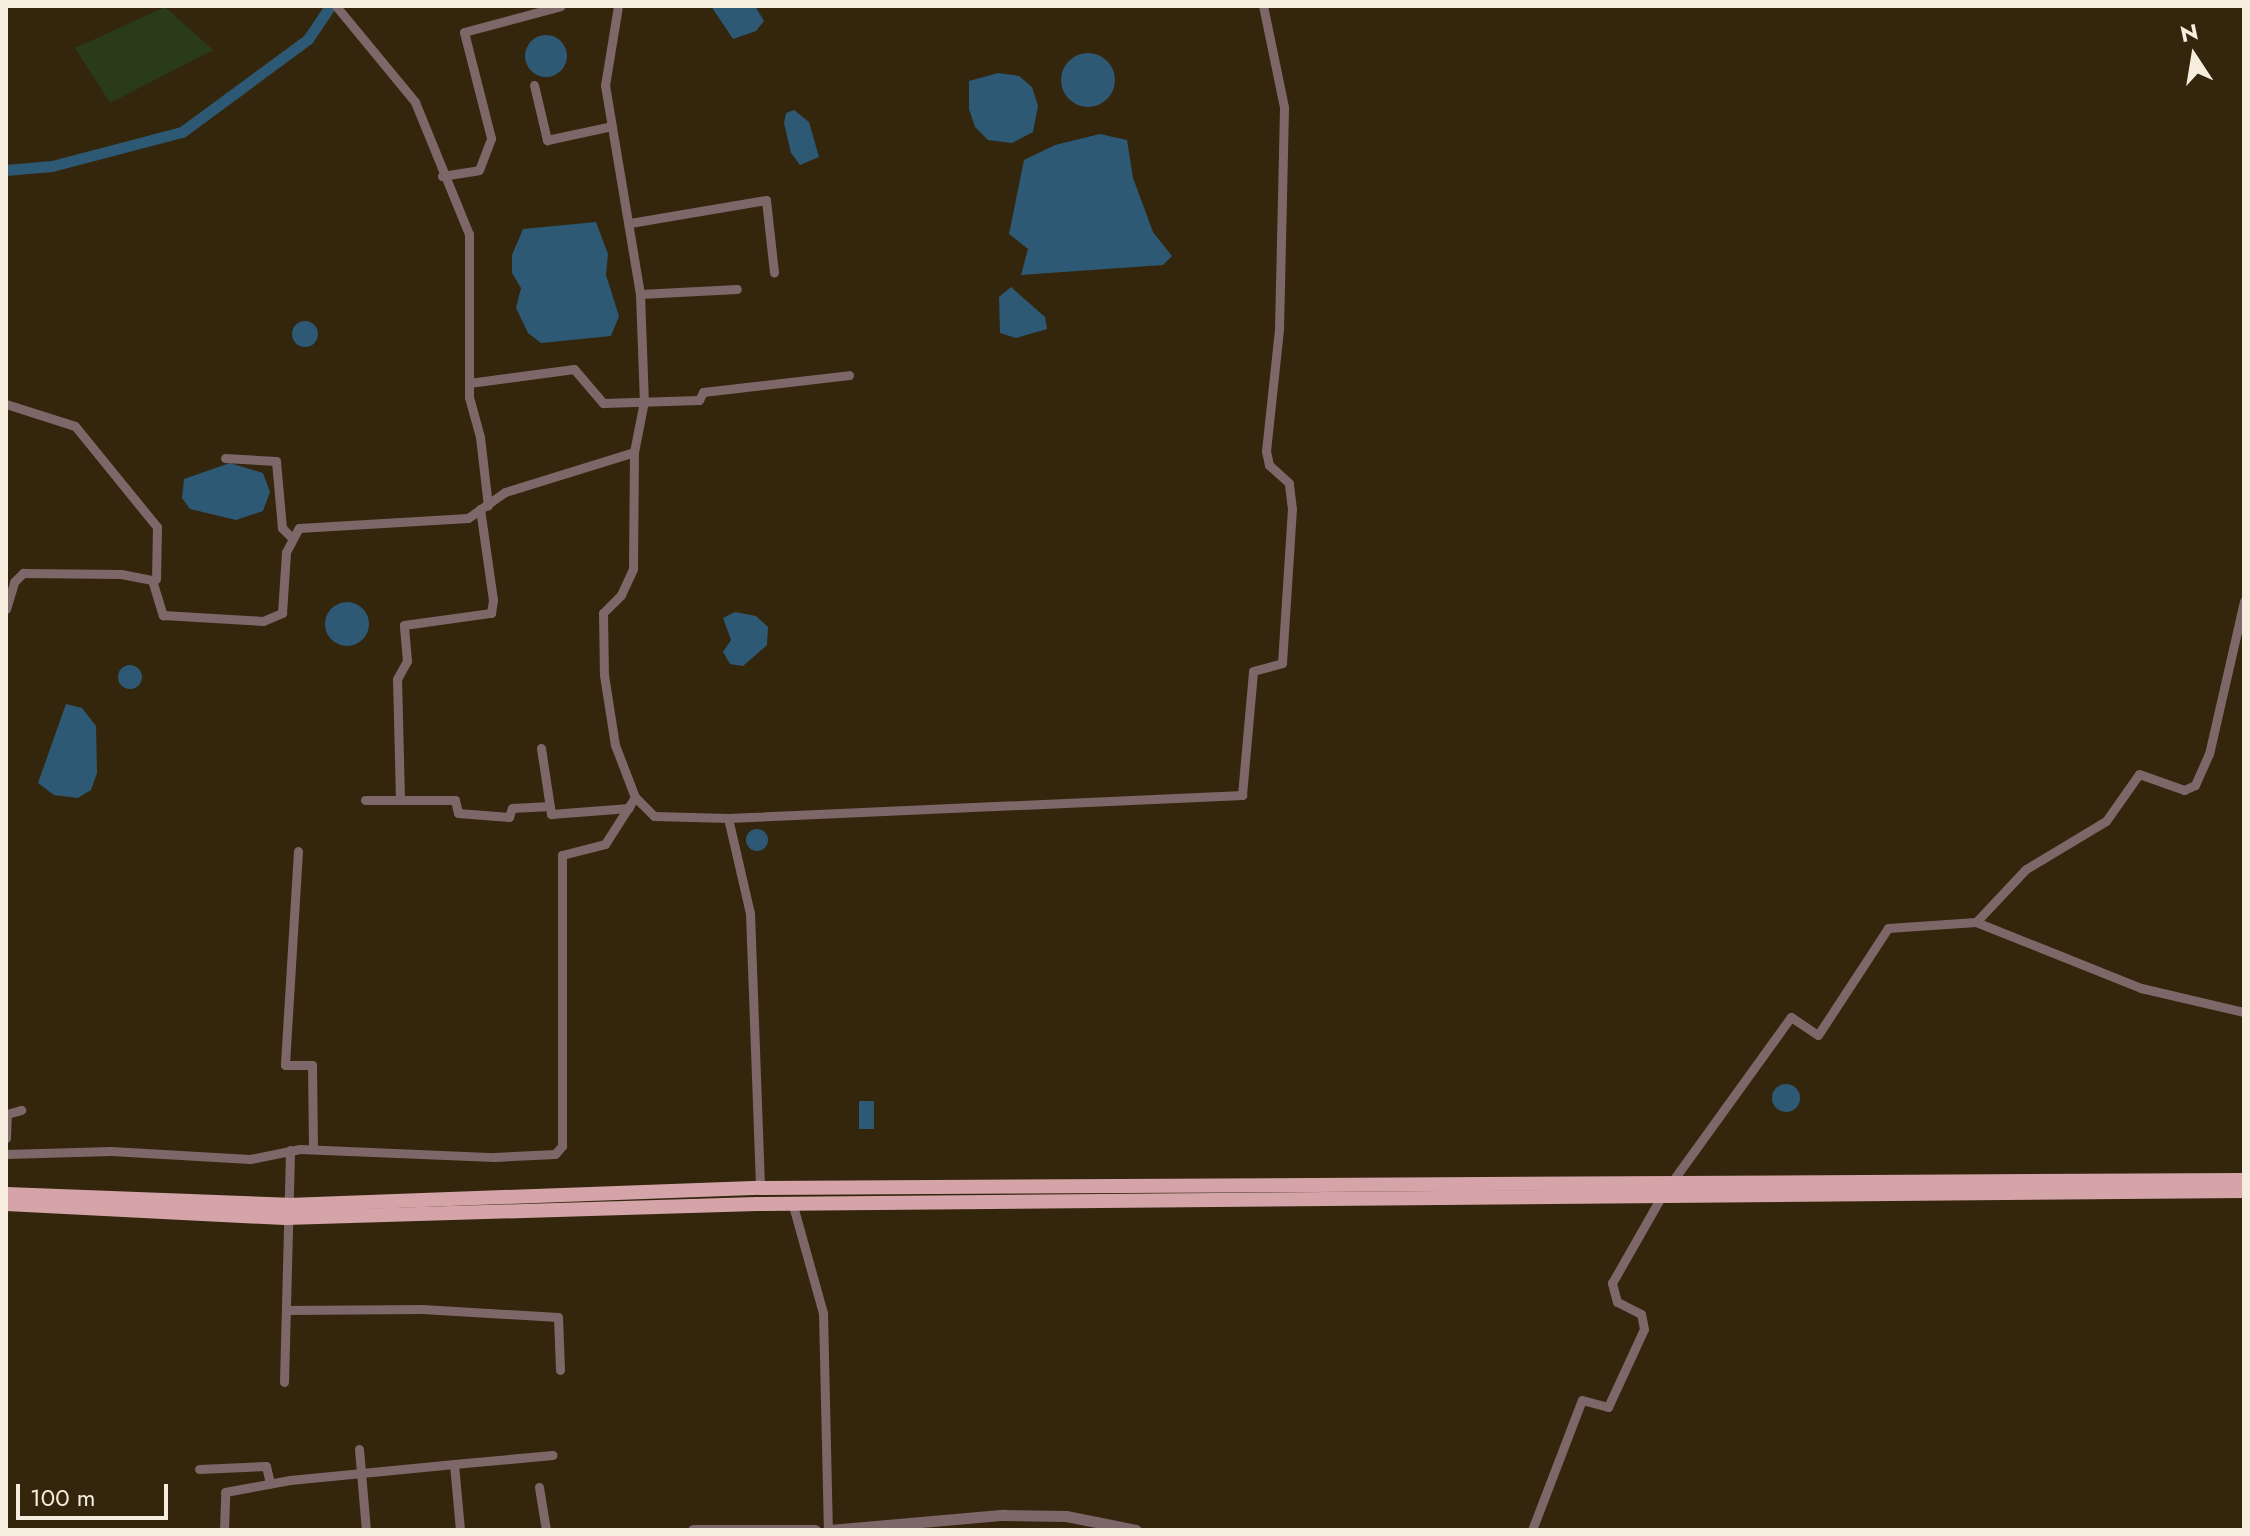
<!DOCTYPE html>
<style>
body{margin:0}
#map{position:relative;width:2250px;height:1536px;overflow:hidden;background:#33260d;font-family:Jost,sans-serif}
div>[style]{position:absolute}
[style*='--x']{left:calc(var(--x)*1px);top:calc(var(--y)*1px);width:calc(var(--w)*1px);rotate:calc(var(--a)*1deg)}
.green>*{inset:0;background:#2a3b1a}
.water>*{inset:0;background:#2d5975;transform-origin:0 0}
.round{border-radius:50%}
.canal>*{height:11px;margin:-5.5px;padding:0 5.5px;transform-origin:5.5px;border-radius:5.5px;background:#2d5975}
.minor>*{height:9px;margin:-4.5px;padding:0 4.5px;transform-origin:4.5px;border-radius:4.5px;background:#7e6768}
.tertiary>*{height:11px;margin:-5.5px;padding:0 5.5px;transform-origin:5.5px;border-radius:5.5px;background:#7e6768}
.primary>*{height:14px;margin:-7px;padding:0 7px;transform-origin:7px;border-radius:7px;background:#d4a4a8}
span{translate:-50% -50%;white-space:nowrap;text-align:center;line-height:1.15;-webkit-text-stroke:6px #33260d;paint-order:stroke}
.frame{position:absolute;inset:0;border:8px solid #f6edde;pointer-events:none}
.north{position:absolute;left:2154px;top:16px;width:80px;height:80px;-webkit-text-stroke:6px #33260d;paint-order:stroke;rotate:348deg;font-size:22px;font-weight:700;line-height:32px;text-align:center;color:#f6edde}
.north::after{content:'';display:block;margin:auto;width:28px;height:36px;background:#f6edde;clip-path:polygon(50% 0,100% 100%,50% 72%,0 100%)}
.scale{position:absolute;left:16px;top:1484px;width:152px;height:36px;box-sizing:border-box;border:4px solid #f6edde;border-top:0;padding-left:10px;font-size:24px;line-height:28px;white-space:nowrap;color:#f6edde;-webkit-text-stroke:6px #33260d;paint-order:stroke}
</style>
<div id="map">
<div class="green">
<div style="clip-path:polygon(165px 7px,213px 50px,110px 103px,75px 48px)"></div>
</div>
<div class="water">
<div style="clip-path:polygon(711px 6px,755px 6px,764px 21px,756px 31px,733px 39px)"></div>
<div class="round" style="left:525px;top:35px;width:42px;height:42px"></div>
<div class="round" style="left:1061px;top:53px;width:54px;height:54px"></div>
<div style="clip-path:polygon(998px 73px,1019px 76px,1032px 87px,1038px 106px,1033px 132px,1012px 143px,988px 140px,975px 127px,969px 109px,969px 81px)"></div>
<div style="clip-path:polygon(794px 110px,809px 122px,819px 157px,800px 165px,791px 153px,784px 123px,786px 113px)"></div>
<div style="clip-path:polygon(1100px 134px,1127px 140px,1133px 178px,1153px 232px,1172px 256px,1163px 265px,1021px 275px,1028px 249px,1009px 234px,1024px 160px,1055px 145px)"></div>
<div style="clip-path:polygon(596px 222px,608px 254px,606px 275px,619px 316px,611px 336px,541px 343px,528px 333px,516px 308px,521px 288px,512px 273px,512px 255px,523px 229px)"></div>
<div style="clip-path:polygon(1011px 287px,1045px 317px,1047px 329px,1016px 338px,1000px 333px,999px 297px)"></div>
<div class="round" style="left:292px;top:321px;width:26px;height:26px"></div>
<div style="clip-path:polygon(230px 463px,263px 473px,270px 492px,263px 511px,236px 520px,190px 509px,182px 498px,184px 479px)"></div>
<div class="round" style="left:325px;top:602px;width:44px;height:44px"></div>
<div style="clip-path:polygon(735px 612px,756px 616px,768px 627px,767px 645px,743px 666px,730px 664px,723px 652px,731px 640px,723px 618px)"></div>
<div class="round" style="left:118px;top:665px;width:24px;height:24px"></div>
<div style="clip-path:polygon(66px 704px,82px 708px,96px 726px,97px 773px,91px 790px,78px 798px,54px 795px,38px 783px)"></div>
<div class="round" style="left:746px;top:829px;width:22px;height:22px"></div>
<div class="round" style="left:1772px;top:1084px;width:28px;height:28px"></div>
<div style="left:859px;top:1101px;width:15px;height:28px"></div>
</div>
<div class="canal">
<div style="--x:6;--y:170;--w:46;--a:-5"></div>
<div style="--x:52;--y:166;--w:134;--a:-14.7"></div>
<div style="--x:182;--y:132;--w:157;--a:-36.4"></div>
<div style="--x:308;--y:39;--w:40;--a:-56"></div>
</div>
<div class="minor">
<div style="--x:336;--y:6;--w:124;--a:50.5"></div>
<div style="--x:415;--y:102;--w:143;--a:67.8"></div>
<div style="--x:469;--y:234;--w:163;--a:90"></div>
<div style="--x:469;--y:397;--w:41;--a:74.6"></div>
<div style="--x:480;--y:437;--w:69;--a:83.4"></div>
<div style="--x:618;--y:6;--w:80;--a:99.3"></div>
<div style="--x:605;--y:85;--w:212;--a:80.5"></div>
<div style="--x:640;--y:294;--w:107;--a:87.9"></div>
<div style="--x:644;--y:401;--w:52;--a:101.1"></div>
<div style="--x:634;--y:452;--w:117;--a:90.5"></div>
<div style="--x:633;--y:569;--w:29;--a:115"></div>
<div style="--x:621;--y:595;--w:25;--a:135"></div>
<div style="--x:603;--y:613;--w:62;--a:89.1"></div>
<div style="--x:604;--y:675;--w:71;--a:81.1"></div>
<div style="--x:615;--y:745;--w:56;--a:69"></div>
<div style="--x:635;--y:797;--w:27;--a:45"></div>
<div style="--x:654;--y:816;--w:74;--a:1.5"></div>
<div style="--x:728;--y:818;--w:515;--a:-2.56"></div>
<div style="--x:1242;--y:795;--w:124;--a:-84.9"></div>
<div style="--x:1253;--y:671;--w:30;--a:-15"></div>
<div style="--x:1282;--y:663;--w:154;--a:-86.3"></div>
<div style="--x:1292;--y:509;--w:26;--a:-97"></div>
<div style="--x:1289;--y:483;--w:27;--a:-138"></div>
<div style="--x:1269;--y:465;--w:14;--a:-102"></div>
<div style="--x:1266;--y:451;--w:123;--a:-83.9"></div>
<div style="--x:1279;--y:329;--w:222;--a:-88.7"></div>
<div style="--x:1284;--y:107;--w:103;--a:-101.7"></div>
<div style="--x:534;--y:85;--w:57;--a:76.7"></div>
<div style="--x:547;--y:140;--w:66;--a:-12.2"></div>
<div style="--x:442;--y:176;--w:37;--a:-9"></div>
<div style="--x:479;--y:170;--w:34;--a:-69"></div>
<div style="--x:491;--y:138;--w:109;--a:-104.3"></div>
<div style="--x:464;--y:32;--w:100;--a:-15"></div>
<div style="--x:630;--y:223;--w:138;--a:-9.6"></div>
<div style="--x:766;--y:200;--w:73;--a:83.7"></div>
<div style="--x:640;--y:294;--w:97;--a:-3"></div>
<div style="--x:469;--y:383;--w:106;--a:-7.6"></div>
<div style="--x:574;--y:369;--w:45;--a:49.5"></div>
<div style="--x:603;--y:403;--w:96;--a:-1.8"></div>
<div style="--x:699;--y:400;--w:9;--a:-63"></div>
<div style="--x:703;--y:392;--w:147;--a:-6.6"></div>
<div style="--x:6;--y:404;--w:72;--a:17.7"></div>
<div style="--x:75;--y:426;--w:130;--a:50.9"></div>
<div style="--x:157;--y:527;--w:52;--a:91.1"></div>
<div style="--x:225;--y:458;--w:51;--a:3.4"></div>
<div style="--x:276;--y:461;--w:67;--a:84.9"></div>
<div style="--x:282;--y:528;--w:13;--a:45"></div>
<div style="--x:6;--y:609;--w:28;--a:-73"></div>
<div style="--x:14;--y:582;--w:13;--a:-45"></div>
<div style="--x:23;--y:573;--w:98;--a:0.6"></div>
<div style="--x:121;--y:574;--w:32;--a:11"></div>
<div style="--x:152;--y:580;--w:37;--a:73"></div>
<div style="--x:163;--y:615;--w:100;--a:3.4"></div>
<div style="--x:263;--y:621;--w:21;--a:-23"></div>
<div style="--x:282;--y:613;--w:61;--a:-86.2"></div>
<div style="--x:286;--y:552;--w:27;--a:-62"></div>
<div style="--x:299;--y:528;--w:169;--a:-3.4"></div>
<div style="--x:468;--y:518;--w:45;--a:-35.1"></div>
<div style="--x:505;--y:492;--w:135;--a:-17.2"></div>
<div style="--x:541;--y:748;--w:67;--a:81.4"></div>
<div style="--x:551;--y:814;--w:78;--a:-4.4"></div>
<div style="--x:365;--y:800;--w:90;--a:0"></div>
<div style="--x:455;--y:800;--w:13;--a:77"></div>
<div style="--x:458;--y:813;--w:51;--a:4.5"></div>
<div style="--x:509;--y:817;--w:9;--a:-72"></div>
<div style="--x:512;--y:808;--w:38;--a:-3"></div>
<div style="--x:400;--y:800;--w:121;--a:-91.4"></div>
<div style="--x:397;--y:679;--w:21;--a:-61"></div>
<div style="--x:407;--y:661;--w:36;--a:-95"></div>
<div style="--x:404;--y:625;--w:88;--a:-7.9"></div>
<div style="--x:491;--y:613;--w:13;--a:-81"></div>
<div style="--x:493;--y:600;--w:92;--a:-98.1"></div>
<div style="--x:728;--y:818;--w:98;--a:77"></div>
<div style="--x:750;--y:913;--w:275;--a:87.9"></div>
<div style="--x:298;--y:851;--w:214;--a:93.5"></div>
<div style="--x:285;--y:1065;--w:27;--a:0"></div>
<div style="--x:312;--y:1065;--w:84;--a:89.3"></div>
<div style="--x:1976;--y:922;--w:178;--a:21.8"></div>
<div style="--x:2141;--y:988;--w:106;--a:13.1"></div>
<div style="--x:6;--y:1138;--w:24;--a:-88"></div>
<div style="--x:7;--y:1114;--w:15;--a:-16"></div>
<div style="--x:6;--y:1154;--w:105;--a:-1.6"></div>
<div style="--x:111;--y:1151;--w:139;--a:3.3"></div>
<div style="--x:250;--y:1159;--w:51;--a:-11.3"></div>
<div style="--x:300;--y:1149;--w:194;--a:2.4"></div>
<div style="--x:494;--y:1157;--w:61;--a:-2.8"></div>
<div style="--x:555;--y:1154;--w:11;--a:-49"></div>
<div style="--x:562;--y:1146;--w:291;--a:-90"></div>
<div style="--x:562;--y:855;--w:44;--a:-14.3"></div>
<div style="--x:605;--y:844;--w:56;--a:-57.4"></div>
<div style="--x:792;--y:1202;--w:115;--a:74.4"></div>
<div style="--x:823;--y:1313;--w:217;--a:88.7"></div>
<div style="--x:286;--y:1310;--w:136;--a:-0.4"></div>
<div style="--x:422;--y:1309;--w:136;--a:3.4"></div>
<div style="--x:558;--y:1317;--w:53;--a:87.8"></div>
<div style="--x:284;--y:1382;--w:232;--a:-88.5"></div>
<div style="--x:359;--y:1449;--w:81;--a:85.1"></div>
<div style="--x:199;--y:1469;--w:67;--a:-2.6"></div>
<div style="--x:266;--y:1466;--w:18;--a:77"></div>
<div style="--x:539;--y:1487;--w:44;--a:80.8"></div>
<div style="--x:224;--y:1530;--w:38;--a:-88"></div>
<div style="--x:225;--y:1492;--w:66;--a:-10.5"></div>
<div style="--x:290;--y:1480;--w:165;--a:-5.6"></div>
<div style="--x:460;--y:1530;--w:66;--a:-95.2"></div>
<div style="--x:454;--y:1464;--w:99;--a:-5.2"></div>
<div style="--x:1532;--y:1530;--w:139;--a:-69"></div>
<div style="--x:1582;--y:1400;--w:27;--a:15"></div>
<div style="--x:1608;--y:1407;--w:86;--a:-65.2"></div>
<div style="--x:1644;--y:1329;--w:15;--a:-101"></div>
<div style="--x:1641;--y:1314;--w:27;--a:-153"></div>
<div style="--x:1617;--y:1302;--w:20;--a:-105"></div>
<div style="--x:1612;--y:1283;--w:99;--a:-60.3"></div>
<div style="--x:1661;--y:1197;--w:222;--a:-54.2"></div>
<div style="--x:1791;--y:1017;--w:32;--a:34"></div>
<div style="--x:1818;--y:1035;--w:128;--a:-56.8"></div>
<div style="--x:1888;--y:928;--w:88;--a:-3.9"></div>
<div style="--x:1976;--y:922;--w:73;--a:-46.7"></div>
<div style="--x:2026;--y:869;--w:93;--a:-31"></div>
<div style="--x:2106;--y:821;--w:57;--a:-54.9"></div>
<div style="--x:2139;--y:774;--w:48;--a:19.6"></div>
<div style="--x:2184;--y:790;--w:12;--a:-24"></div>
<div style="--x:2195;--y:785;--w:34;--a:-66"></div>
<div style="--x:2209;--y:754;--w:157;--a:-77.1"></div>
</div>
<div class="tertiary">
<div style="--x:693;--y:1530;--w:122;--a:0"></div>
<div style="--x:830;--y:1530;--w:174;--a:-5"></div>
<div style="--x:1003;--y:1515;--w:63;--a:0.9"></div>
<div style="--x:1066;--y:1516;--w:71;--a:11.3"></div>
</div>
<div class="primary">
<div style="--x:6;--y:1194;--w:282;--a:2.2"></div>
<div style="--x:288;--y:1205;--w:472;--a:-2.1"></div>
<div style="--x:760;--y:1188;--w:1484;--a:-0.31"></div>
<div style="--x:6;--y:1204;--w:279;--a:2.9"></div>
<div style="--x:285;--y:1218;--w:472;--a:-1.7"></div>
<div style="--x:757;--y:1204;--w:1487;--a:-0.5"></div>
</div>
<div class="frame"></div>
<div class="north">N</div>
<div class="scale">100 m</div>
</div>
